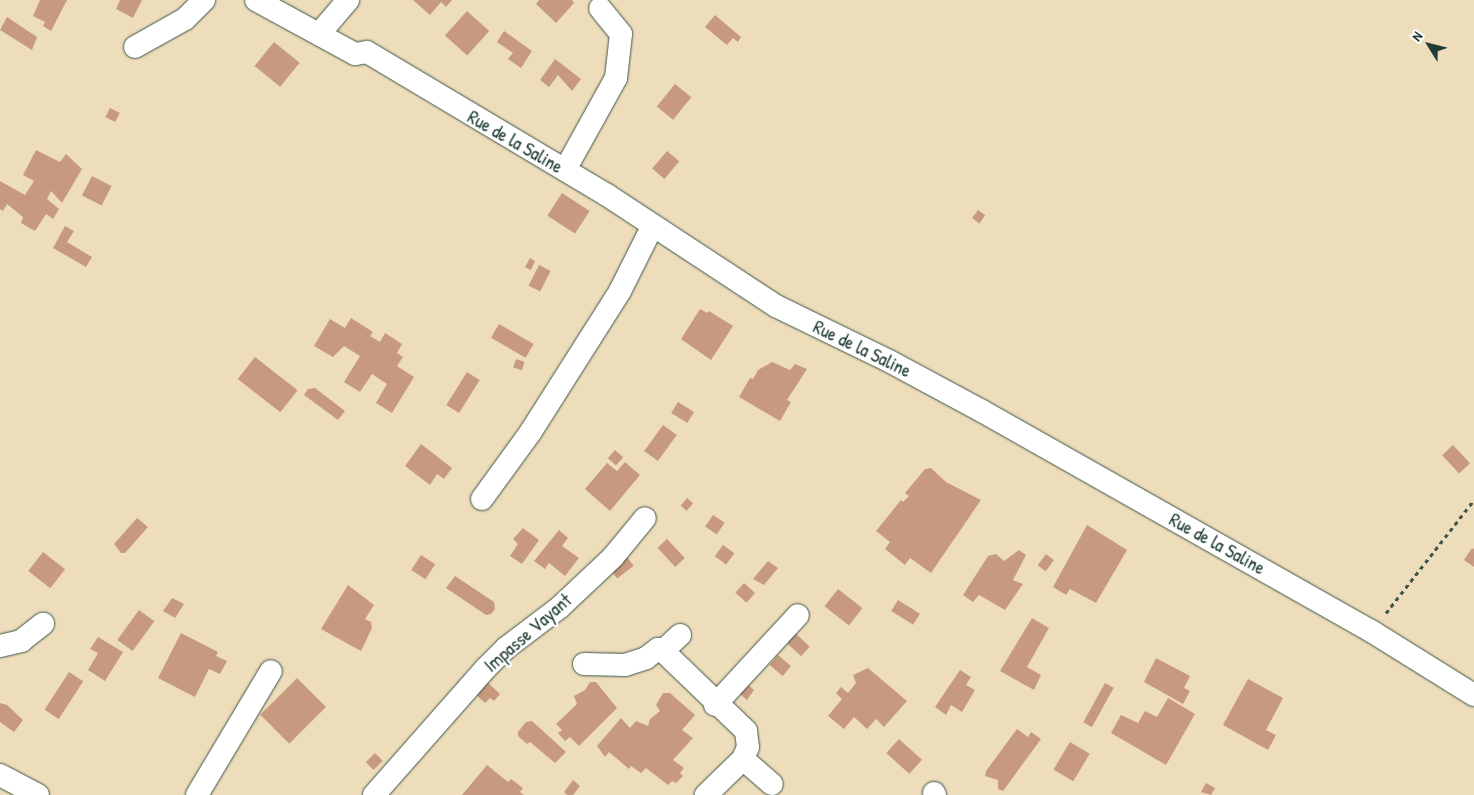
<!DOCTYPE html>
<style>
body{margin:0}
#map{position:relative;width:1474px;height:795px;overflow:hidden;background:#edb;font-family:"Patrick Hand",sans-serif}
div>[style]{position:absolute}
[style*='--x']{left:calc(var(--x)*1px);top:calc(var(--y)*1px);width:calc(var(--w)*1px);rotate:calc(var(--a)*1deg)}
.building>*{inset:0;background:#c79a80;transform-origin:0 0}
.path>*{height:3px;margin-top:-1.5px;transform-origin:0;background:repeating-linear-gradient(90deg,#3e5548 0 4px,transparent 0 8px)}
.roads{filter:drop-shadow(0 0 1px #3e5548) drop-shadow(0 0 1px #3e5548)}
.minor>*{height:22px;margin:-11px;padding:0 11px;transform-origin:11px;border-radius:11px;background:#fff}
span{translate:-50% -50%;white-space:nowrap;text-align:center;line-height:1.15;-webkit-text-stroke:4.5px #fff;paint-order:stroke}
.street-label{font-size:19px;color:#1f3d34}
.north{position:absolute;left:1404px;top:20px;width:50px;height:50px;-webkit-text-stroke:4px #fff;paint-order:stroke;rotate:306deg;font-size:14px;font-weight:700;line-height:20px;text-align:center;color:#1f3d34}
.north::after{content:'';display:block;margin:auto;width:18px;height:22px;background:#1f3d34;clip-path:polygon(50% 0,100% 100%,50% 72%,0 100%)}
</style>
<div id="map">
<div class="building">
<div style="clip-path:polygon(40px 0,67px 0,51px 31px,43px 26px,45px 22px,33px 16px)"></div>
<div style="clip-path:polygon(120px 0,142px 0,133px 18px,116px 9px)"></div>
<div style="clip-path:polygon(413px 0,452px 0,446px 7px,441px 2px,430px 15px)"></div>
<div style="clip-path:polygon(539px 0,572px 0,574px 3px,556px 23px,536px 4px)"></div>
<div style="left:467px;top:11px;width:30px;height:33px;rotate:42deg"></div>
<div style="clip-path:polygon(715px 15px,741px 37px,738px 42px,733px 38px,727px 45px,705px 27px)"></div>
<div style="clip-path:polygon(7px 17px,37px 37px,32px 50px,0 30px)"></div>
<div style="clip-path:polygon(504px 31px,532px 51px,521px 68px,508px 59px,513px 53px,497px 42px)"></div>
<div style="left:274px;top:42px;width:33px;height:31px;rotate:39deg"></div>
<div style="clip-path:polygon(555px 59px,581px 79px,572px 91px,558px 75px,549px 87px,540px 80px)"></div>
<div style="left:675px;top:84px;width:21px;height:29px;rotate:39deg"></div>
<div style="left:110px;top:108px;width:11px;height:10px;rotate:27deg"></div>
<div style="clip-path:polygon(36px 150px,60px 162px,66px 154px,82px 169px,62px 203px,51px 191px,47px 199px,59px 209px,53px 219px,46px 214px,35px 231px,21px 223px,23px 217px,7px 204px,3px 211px,0 209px,0 181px,25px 195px,34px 181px,23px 175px)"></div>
<div style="left:667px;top:151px;width:16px;height:23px;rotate:40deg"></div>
<div style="left:92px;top:176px;width:22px;height:22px;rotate:27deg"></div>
<div style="left:562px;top:193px;width:33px;height:27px;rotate:33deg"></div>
<div style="left:978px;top:210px;width:9px;height:10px;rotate:36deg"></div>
<div style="clip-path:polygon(65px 226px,74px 231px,67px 242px,92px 257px,86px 267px,53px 248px)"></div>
<div style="clip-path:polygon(530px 258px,535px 261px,531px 270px,525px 267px)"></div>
<div style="left:539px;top:265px;width:13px;height:23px;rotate:27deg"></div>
<div style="clip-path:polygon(700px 309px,708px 313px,709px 311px,733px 326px,711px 360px,681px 339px)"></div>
<div style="clip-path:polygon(351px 318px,373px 332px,370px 336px,380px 342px,385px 333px,402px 344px,397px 353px,403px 357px,397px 366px,414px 377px,392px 413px,376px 403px,387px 384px,372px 374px,360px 392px,344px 382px,360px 356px,344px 346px,333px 357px,314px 346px,330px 319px,345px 328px)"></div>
<div style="left:499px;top:324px;width:40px;height:16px;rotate:30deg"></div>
<div style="left:255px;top:357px;width:54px;height:28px;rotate:38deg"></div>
<div style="left:516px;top:359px;width:9px;height:9px;rotate:18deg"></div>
<div style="clip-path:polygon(772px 362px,790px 370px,795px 364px,807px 369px,787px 400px,791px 402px,780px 421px,739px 397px,750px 378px,753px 379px,758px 370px)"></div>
<div style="left:467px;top:372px;width:15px;height:39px;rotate:32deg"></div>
<div style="clip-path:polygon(315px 388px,345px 411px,338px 420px,304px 395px,308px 389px)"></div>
<div style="left:678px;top:402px;width:19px;height:13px;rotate:32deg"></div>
<div style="left:663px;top:425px;width:17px;height:32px;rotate:36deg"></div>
<div style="clip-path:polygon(421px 444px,452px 468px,444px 479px,437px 474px,430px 485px,405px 466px)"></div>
<div style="left:1453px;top:445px;width:25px;height:15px;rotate:47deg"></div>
<div style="left:615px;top:450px;width:11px;height:11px;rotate:41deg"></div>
<div style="clip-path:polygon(625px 462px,640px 475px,610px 511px,585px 489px,607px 463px,617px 471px)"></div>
<div style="clip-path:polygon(931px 468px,946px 482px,981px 500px,931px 573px,910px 558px,905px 565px,885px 549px,890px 542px,876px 531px,901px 500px,903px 502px,909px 496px,905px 493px,925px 469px)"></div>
<div style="left:687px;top:498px;width:8px;height:10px;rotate:40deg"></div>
<div style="left:713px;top:515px;width:14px;height:14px;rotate:34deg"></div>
<div style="clip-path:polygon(137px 518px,148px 527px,125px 553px,121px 553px,114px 544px)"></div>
<div style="clip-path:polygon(1087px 525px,1127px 550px,1096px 603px,1070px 589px,1066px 595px,1053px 587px)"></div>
<div style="clip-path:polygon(523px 528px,539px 540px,522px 564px,510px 556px,518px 544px,513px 539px)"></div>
<div style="clip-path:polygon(559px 530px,568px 538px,562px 546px,579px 558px,565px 576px,549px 563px,545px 569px,534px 561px)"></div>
<div style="left:667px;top:539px;width:26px;height:13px;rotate:47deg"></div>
<div style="left:723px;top:545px;width:14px;height:14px;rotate:36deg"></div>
<div style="clip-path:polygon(1472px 548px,1474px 549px,1474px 567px,1464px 560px)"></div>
<div style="clip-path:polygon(1019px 550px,1026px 555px,1013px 580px,1023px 584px,1005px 610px,979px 595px,973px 602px,963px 595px,988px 556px,996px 554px,1004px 561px)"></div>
<div style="left:43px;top:552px;width:28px;height:24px;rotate:38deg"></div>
<div style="left:1046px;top:554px;width:10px;height:14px;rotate:37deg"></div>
<div style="left:421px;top:555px;width:17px;height:18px;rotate:33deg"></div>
<div style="left:627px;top:557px;width:11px;height:21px;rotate:52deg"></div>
<div style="clip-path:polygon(768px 561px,778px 568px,764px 585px,753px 579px)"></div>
<div style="clip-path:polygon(455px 576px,494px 602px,495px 609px,491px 614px,486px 615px,446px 588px)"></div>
<div style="left:744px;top:583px;width:15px;height:13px;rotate:42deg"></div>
<div style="clip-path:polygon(348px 585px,374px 605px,365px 619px,371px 622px,372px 628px,361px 651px,321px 629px)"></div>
<div style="left:838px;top:589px;width:31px;height:22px;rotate:38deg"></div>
<div style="clip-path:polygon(172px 598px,184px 604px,175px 618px,163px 611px)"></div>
<div style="left:898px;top:600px;width:26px;height:13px;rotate:32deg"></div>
<div style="left:139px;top:610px;width:19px;height:37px;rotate:36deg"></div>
<div style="clip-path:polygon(1032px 618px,1049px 628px,1027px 667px,1041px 675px,1034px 690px,1000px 671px)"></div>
<div style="left:793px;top:631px;width:23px;height:13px;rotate:43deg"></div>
<div style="clip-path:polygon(181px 633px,218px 652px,216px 656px,227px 661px,220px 674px,209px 669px,195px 697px,158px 678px)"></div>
<div style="clip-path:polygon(98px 637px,123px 652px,105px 681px,88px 670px,98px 653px,90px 649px)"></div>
<div style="left:778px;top:655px;width:17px;height:13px;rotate:40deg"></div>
<div style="clip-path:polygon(1156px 658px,1190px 676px,1184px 688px,1190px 691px,1183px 704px,1144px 682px)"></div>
<div style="clip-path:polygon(868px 668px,907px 701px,884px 727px,876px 719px,867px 729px,854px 717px,844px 729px,828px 716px,842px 699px,836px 693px,841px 687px,848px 693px,856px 683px,853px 675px)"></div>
<div style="clip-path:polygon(960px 670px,971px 677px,966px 685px,975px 690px,962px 712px,951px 705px,946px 715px,935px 707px)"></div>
<div style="left:69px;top:672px;width:17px;height:45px;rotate:33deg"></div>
<div style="left:297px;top:678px;width:41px;height:52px;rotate:45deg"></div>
<div style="clip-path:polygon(1248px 679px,1283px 698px,1266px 730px,1276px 735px,1268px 750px,1223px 725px)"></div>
<div style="clip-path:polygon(485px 680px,500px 694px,494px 701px,490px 698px,485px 703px,474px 693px)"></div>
<div style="clip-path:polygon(590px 682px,596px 682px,617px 708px,579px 746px,570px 737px,565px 741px,558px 733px,562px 730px,556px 724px,577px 704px,574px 696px,585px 690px)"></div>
<div style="clip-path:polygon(746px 683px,754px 690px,747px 700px,739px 693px)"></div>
<div style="left:1105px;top:683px;width:10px;height:45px;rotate:29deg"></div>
<div style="clip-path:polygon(663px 693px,670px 693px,695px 715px,682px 730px,693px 738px,673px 760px,684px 768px,680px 773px,683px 776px,676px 783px,672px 781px,668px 785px,646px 768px,641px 773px,631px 766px,629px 769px,609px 752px,605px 757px,597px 746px,621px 718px,630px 728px,636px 721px,648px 726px,650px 719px,660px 711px,656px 705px)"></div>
<div style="clip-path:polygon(1168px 698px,1195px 714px,1166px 765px,1111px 733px,1121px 715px,1138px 723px,1145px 711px,1157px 717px)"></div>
<div style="clip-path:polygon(0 703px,7px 705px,23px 720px,14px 732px,0 722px)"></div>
<div style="clip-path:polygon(532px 721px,566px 752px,555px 763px,530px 742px,527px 744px,518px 736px,518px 732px,526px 722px)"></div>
<div style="clip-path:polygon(1017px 729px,1028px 737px,1031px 732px,1041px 739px,1003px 791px,998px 789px,998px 780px,985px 776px,986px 771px)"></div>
<div style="left:899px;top:739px;width:31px;height:19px;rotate:42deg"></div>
<div style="left:1070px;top:742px;width:23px;height:32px;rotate:31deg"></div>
<div style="left:375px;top:753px;width:11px;height:13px;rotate:45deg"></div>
<div style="clip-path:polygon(487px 765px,508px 782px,511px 779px,523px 788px,520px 792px,524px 795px,462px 795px)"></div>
<div style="clip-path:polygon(573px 780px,580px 786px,573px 795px,567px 795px,564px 792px)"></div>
<div style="clip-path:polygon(1206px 783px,1215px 788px,1211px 795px,1201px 792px)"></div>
</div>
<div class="path">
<div style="--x:1386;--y:613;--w:143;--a:-52.1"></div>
</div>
<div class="roads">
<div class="minor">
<div style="--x:256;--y:0;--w:113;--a:28.6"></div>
<div style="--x:355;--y:54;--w:12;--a:-9"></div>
<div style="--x:367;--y:52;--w:279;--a:30.8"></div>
<div style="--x:607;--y:195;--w:202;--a:33.3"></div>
<div style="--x:776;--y:306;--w:126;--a:26"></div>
<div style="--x:889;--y:361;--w:106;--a:28.3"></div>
<div style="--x:982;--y:411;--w:447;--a:29.5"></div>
<div style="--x:1371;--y:631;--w:121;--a:31.9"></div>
<div style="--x:319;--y:34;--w:45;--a:-49.5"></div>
<div style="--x:135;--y:47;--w:57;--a:-29.2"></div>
<div style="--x:185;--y:19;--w:27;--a:-45"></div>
<div style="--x:565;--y:170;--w:105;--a:-61"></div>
<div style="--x:616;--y:78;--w:44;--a:-83.5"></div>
<div style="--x:621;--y:34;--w:33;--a:-129"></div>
<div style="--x:482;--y:499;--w:82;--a:-54"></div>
<div style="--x:530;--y:433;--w:168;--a:-57.6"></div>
<div style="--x:620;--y:291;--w:72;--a:-63.4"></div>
<div style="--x:680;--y:635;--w:23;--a:137"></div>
<div style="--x:663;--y:651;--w:115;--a:43.9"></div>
<div style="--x:746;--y:731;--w:16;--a:83"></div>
<div style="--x:748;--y:747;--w:13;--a:113"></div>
<div style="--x:743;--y:759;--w:52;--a:135.8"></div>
<div style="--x:0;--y:646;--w:22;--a:-13"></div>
<div style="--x:21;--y:641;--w:28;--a:-38"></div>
<div style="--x:584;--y:664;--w:41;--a:1.4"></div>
<div style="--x:625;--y:665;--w:22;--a:-18"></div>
<div style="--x:646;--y:658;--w:15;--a:-37"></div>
<div style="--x:658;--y:649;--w:5;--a:22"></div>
<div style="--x:715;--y:705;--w:122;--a:-47.3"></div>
<div style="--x:743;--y:759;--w:38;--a:41"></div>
<div style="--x:0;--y:775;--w:43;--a:27.8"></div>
<div style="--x:934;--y:793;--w:2;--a:63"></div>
<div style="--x:197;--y:795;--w:144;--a:-59.2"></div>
<div style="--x:374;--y:795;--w:169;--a:-48.6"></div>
<div style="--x:486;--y:668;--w:28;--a:-45"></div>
<div style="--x:506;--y:648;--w:68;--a:-37.2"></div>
<div style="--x:560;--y:607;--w:73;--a:-43.3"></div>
<div style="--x:613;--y:557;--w:50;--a:-50.6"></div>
</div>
</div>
<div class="street-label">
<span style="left:515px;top:142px;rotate:30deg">Rue de la Saline</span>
<span style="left:862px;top:349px;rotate:26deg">Rue de la Saline</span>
<span style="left:1217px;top:544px;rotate:29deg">Rue de la Saline</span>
<span style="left:528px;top:633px;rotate:-41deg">Impasse Vayant</span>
</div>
<div class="north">N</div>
</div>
